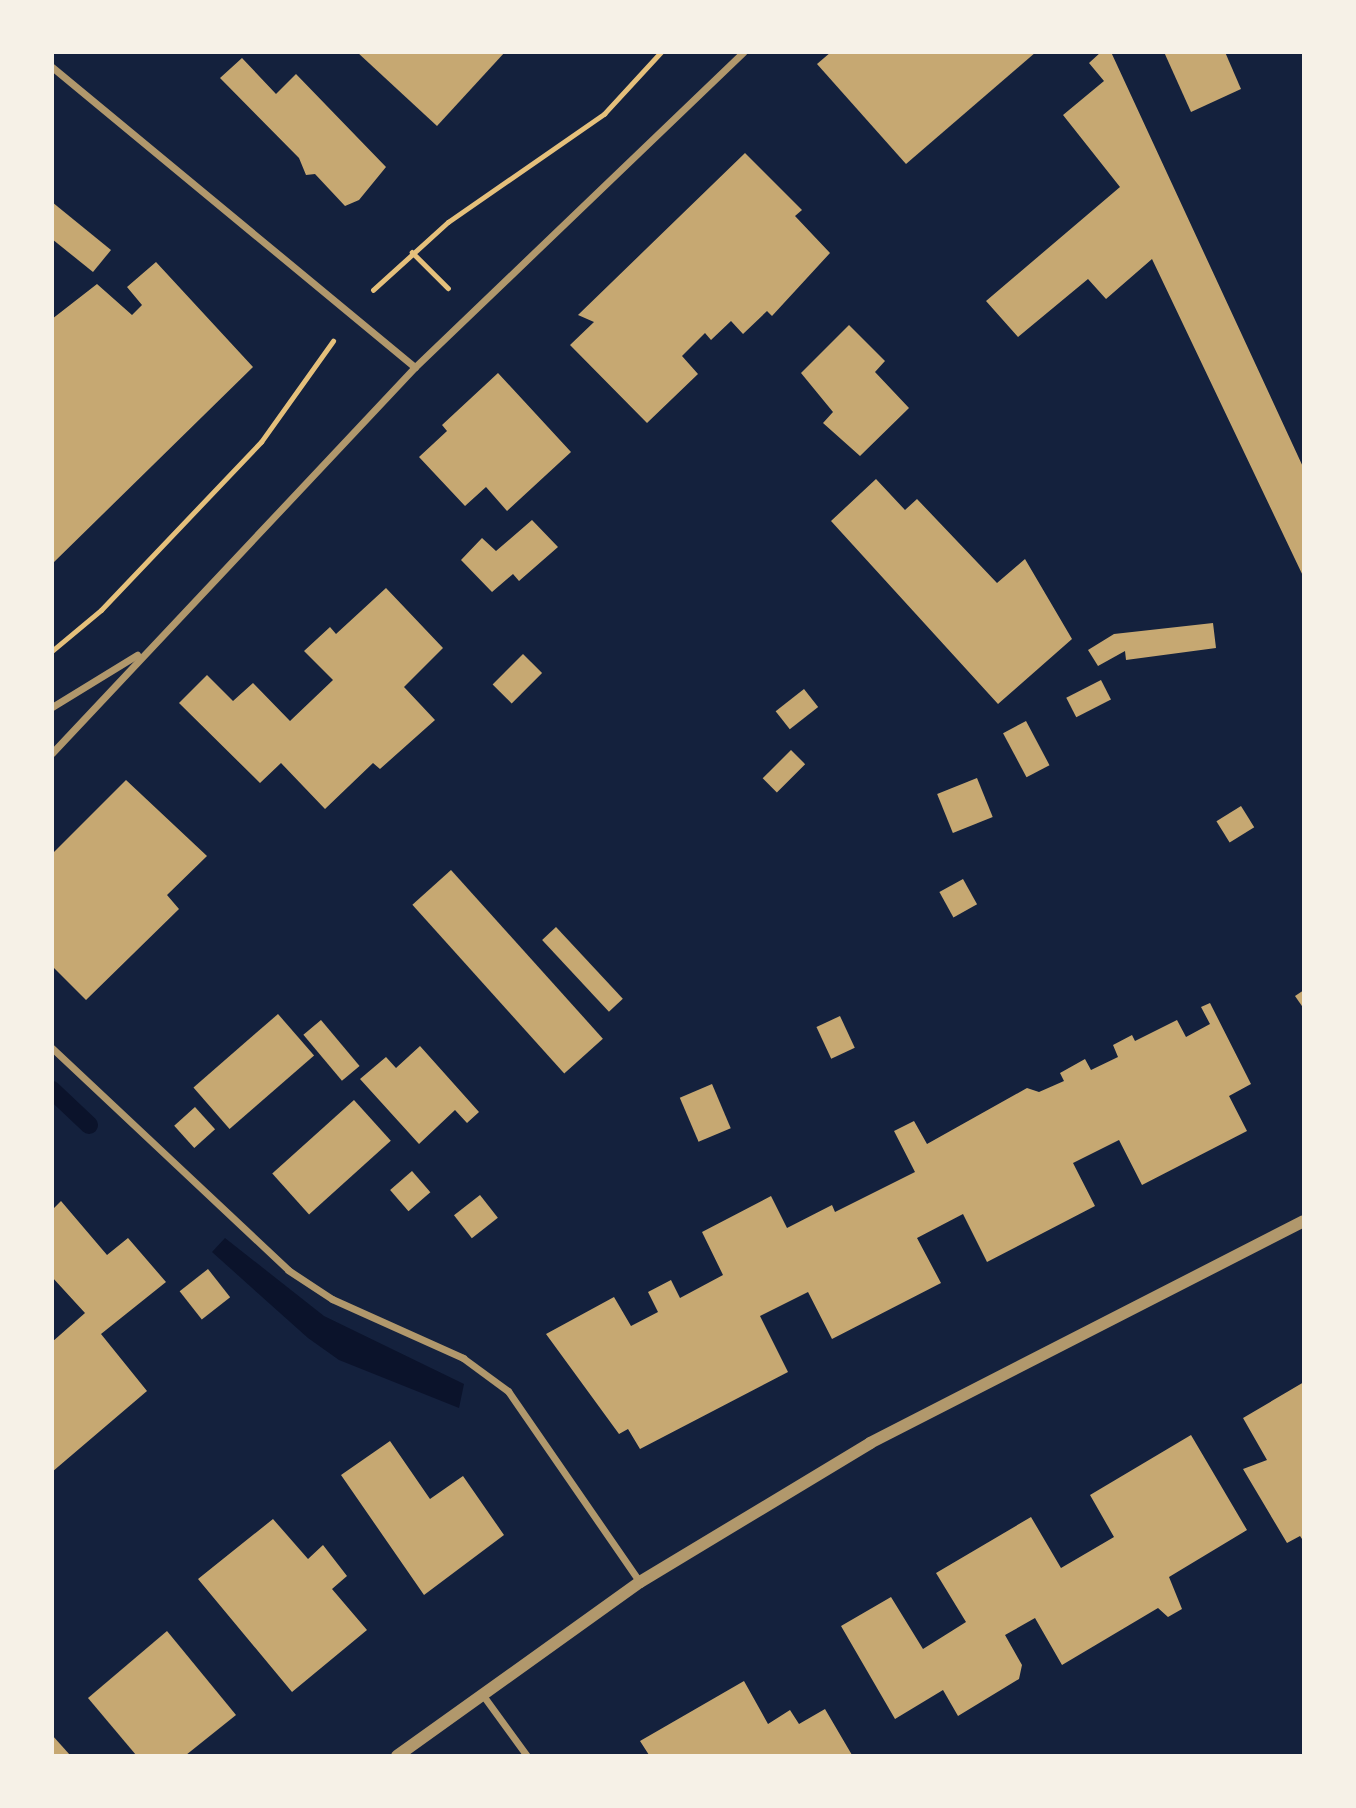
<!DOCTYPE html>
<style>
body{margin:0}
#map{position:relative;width:1356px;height:1808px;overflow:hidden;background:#14213d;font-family:"IBM Plex Sans",sans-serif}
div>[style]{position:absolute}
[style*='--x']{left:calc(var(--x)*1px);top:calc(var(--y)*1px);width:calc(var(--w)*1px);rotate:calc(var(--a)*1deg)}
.water>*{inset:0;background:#0b132b}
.stream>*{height:18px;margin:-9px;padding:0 9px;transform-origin:9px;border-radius:9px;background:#0b132b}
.building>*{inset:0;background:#c6a872;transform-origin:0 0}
.path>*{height:4.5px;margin:-2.25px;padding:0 2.25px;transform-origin:2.25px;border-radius:2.25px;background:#e5c07b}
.minor>*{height:7px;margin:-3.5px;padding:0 3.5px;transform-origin:3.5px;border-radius:3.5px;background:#b1986c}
.tertiary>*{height:12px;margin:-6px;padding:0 6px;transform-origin:6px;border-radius:6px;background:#b1986c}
span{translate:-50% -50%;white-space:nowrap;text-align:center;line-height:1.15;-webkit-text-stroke:7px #f6f1e7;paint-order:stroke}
.frame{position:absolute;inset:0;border:54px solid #f6f1e7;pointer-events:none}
</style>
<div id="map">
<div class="water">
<div style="clip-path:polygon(225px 1238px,324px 1316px,464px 1384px,459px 1408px,339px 1360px,308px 1338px,212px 1252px)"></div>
</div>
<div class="stream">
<div style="--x:52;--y:1090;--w:51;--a:43.4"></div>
</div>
<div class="building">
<div style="clip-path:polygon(357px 52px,505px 52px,437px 126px)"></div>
<div style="clip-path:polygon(831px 52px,1036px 52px,906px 164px,817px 64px)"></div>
<div style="clip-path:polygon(1101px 52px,1111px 52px,1304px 469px,1304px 578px,1152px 259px,1106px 299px,1088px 279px,1018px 337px,986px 301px,1120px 187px,1063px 115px,1104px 81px,1089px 63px)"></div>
<div style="clip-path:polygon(1164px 52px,1225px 52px,1241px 89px,1191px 112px)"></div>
<div style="clip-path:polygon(242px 58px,276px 94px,296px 74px,386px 167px,359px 200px,345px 206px,315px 174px,306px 175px,299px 158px,220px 78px)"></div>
<div style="clip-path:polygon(745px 153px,802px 210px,795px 216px,830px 253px,772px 316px,767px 311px,743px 334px,731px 321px,711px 340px,705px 333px,682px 356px,698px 374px,647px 423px,570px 345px,594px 322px,578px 315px)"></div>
<div style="clip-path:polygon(52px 202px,111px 250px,93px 272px,52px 239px)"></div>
<div style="clip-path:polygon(156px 262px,253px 367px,52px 564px,52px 319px,97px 284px,132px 315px,142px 305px,127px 287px)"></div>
<div style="clip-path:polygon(849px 325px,885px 361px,875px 372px,909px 408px,860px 456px,823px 423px,833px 412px,801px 373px)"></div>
<div style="clip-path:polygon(498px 373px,571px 452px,507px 511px,486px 487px,465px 506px,419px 457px,447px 431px,442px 425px)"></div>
<div style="clip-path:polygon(876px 479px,905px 510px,917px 499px,997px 583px,1025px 559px,1072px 639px,998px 704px,831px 521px)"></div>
<div style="clip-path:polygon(532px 520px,558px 547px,519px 581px,513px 574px,492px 592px,461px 560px,482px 538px,496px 551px)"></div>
<div style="clip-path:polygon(386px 588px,443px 648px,404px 687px,435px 720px,380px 769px,373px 763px,325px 809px,281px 763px,260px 783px,179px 703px,207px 675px,233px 701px,253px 683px,290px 721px,333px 680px,304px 651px,330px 627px,336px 634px)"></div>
<div style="clip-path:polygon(1213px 623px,1216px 648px,1126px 660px,1125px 651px,1098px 666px,1088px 650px,1114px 634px)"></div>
<div style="left:523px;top:654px;width:27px;height:43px;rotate:45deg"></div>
<div style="left:1101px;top:680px;width:22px;height:39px;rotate:63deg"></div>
<div style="left:804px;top:689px;width:23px;height:36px;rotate:52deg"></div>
<div style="left:1026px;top:721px;width:50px;height:26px;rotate:62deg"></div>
<div style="left:791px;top:750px;width:20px;height:40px;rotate:45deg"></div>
<div style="left:977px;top:778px;width:42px;height:43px;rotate:68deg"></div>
<div style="clip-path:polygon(126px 780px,207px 856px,167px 895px,179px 909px,86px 1000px,52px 966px,52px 854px)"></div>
<div style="left:1241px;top:806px;width:25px;height:29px;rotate:58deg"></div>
<div style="left:451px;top:870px;width:227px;height:52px;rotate:48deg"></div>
<div style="left:963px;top:879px;width:29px;height:27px;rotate:61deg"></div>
<div style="left:556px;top:927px;width:98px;height:19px;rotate:47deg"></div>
<div style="clip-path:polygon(1304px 990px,1304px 1009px,1295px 996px)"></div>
<div style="clip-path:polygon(1210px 1003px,1251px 1084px,1229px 1096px,1247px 1131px,1142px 1185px,1119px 1140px,1073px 1163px,1095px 1206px,987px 1262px,963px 1214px,917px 1238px,941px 1283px,832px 1339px,808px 1292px,760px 1316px,788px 1372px,640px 1449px,628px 1429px,619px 1434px,546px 1334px,614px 1297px,631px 1326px,658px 1312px,648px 1292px,671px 1280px,680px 1298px,723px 1275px,702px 1232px,771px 1196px,787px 1228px,832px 1205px,835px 1212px,915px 1172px,894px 1131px,914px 1121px,927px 1144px,1027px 1088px,1039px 1092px,1064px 1081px,1060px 1073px,1085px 1059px,1091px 1070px,1118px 1057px,1113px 1045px,1132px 1035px,1135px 1041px,1177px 1020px,1186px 1037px,1210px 1024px,1201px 1007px)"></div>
<div style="left:278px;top:1014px;width:55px;height:112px;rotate:49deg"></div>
<div style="left:840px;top:1016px;width:35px;height:26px;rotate:65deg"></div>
<div style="left:321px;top:1020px;width:60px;height:23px;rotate:50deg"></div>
<div style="clip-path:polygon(420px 1046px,479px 1112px,467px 1123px,455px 1110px,419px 1144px,360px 1079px,386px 1057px,396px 1068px)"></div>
<div style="left:712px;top:1084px;width:48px;height:35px;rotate:67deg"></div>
<div style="left:354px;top:1100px;width:55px;height:110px;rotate:48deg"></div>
<div style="left:195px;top:1107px;width:30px;height:28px;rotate:48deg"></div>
<div style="left:412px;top:1171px;width:28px;height:29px;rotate:49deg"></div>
<div style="left:480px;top:1195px;width:29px;height:33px;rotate:52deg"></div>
<div style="clip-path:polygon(61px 1201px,107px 1255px,128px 1238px,166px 1282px,101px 1334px,147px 1391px,52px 1472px,52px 1342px,85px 1313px,52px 1277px,52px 1210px)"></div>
<div style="left:208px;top:1269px;width:36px;height:36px;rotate:52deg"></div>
<div style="clip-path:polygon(1304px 1382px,1304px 1542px,1300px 1536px,1287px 1543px,1243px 1469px,1267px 1460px,1243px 1418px)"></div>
<div style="clip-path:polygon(1191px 1435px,1247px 1530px,1169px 1577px,1182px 1609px,1168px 1617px,1158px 1608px,1062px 1665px,1035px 1618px,1005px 1635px,1022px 1665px,1019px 1679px,958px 1716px,943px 1690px,895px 1719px,841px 1626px,891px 1597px,923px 1649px,966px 1622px,936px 1573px,1031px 1517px,1061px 1568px,1114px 1537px,1090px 1495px)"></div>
<div style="clip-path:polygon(390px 1441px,430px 1499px,463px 1476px,504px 1535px,424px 1595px,341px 1475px)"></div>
<div style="clip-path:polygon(273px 1519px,308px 1559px,323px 1545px,347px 1576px,332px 1589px,367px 1630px,292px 1692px,198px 1579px)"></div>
<div style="clip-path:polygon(167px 1631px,236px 1715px,186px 1755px,136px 1755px,88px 1698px)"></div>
<div style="clip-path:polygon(744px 1681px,768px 1724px,790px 1710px,799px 1724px,825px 1709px,852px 1755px,649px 1755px,640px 1741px)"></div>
<div style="clip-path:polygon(52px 1735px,70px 1755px,52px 1755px)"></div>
</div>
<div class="path">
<div style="--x:412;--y:252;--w:51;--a:45"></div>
<div style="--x:373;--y:290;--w:101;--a:-42.2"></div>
<div style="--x:448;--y:222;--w:190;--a:-34.7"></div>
<div style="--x:604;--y:114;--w:84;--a:-47.4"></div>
<div style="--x:52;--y:651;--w:64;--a:-39.9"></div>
<div style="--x:101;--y:610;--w:232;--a:-46.4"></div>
<div style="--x:261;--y:442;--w:124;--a:-54.5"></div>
</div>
<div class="minor">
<div style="--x:52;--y:67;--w:471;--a:39.6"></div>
<div style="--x:52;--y:707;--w:100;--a:-31.5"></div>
<div style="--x:52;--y:753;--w:530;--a:-46.76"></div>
<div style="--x:415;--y:367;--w:455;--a:-43.8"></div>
<div style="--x:52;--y:1048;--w:324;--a:43.2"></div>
<div style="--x:288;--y:1270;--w:53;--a:33.4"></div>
<div style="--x:332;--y:1299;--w:144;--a:24.2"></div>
<div style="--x:463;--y:1358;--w:56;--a:36.3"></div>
<div style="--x:508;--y:1391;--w:232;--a:55.4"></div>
<div style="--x:482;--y:1694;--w:77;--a:54"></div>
</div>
<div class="tertiary">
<div style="--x:397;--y:1756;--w:299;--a:-35.6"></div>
<div style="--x:640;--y:1582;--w:269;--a:-31.1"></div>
<div style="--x:870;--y:1443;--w:487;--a:-27.1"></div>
</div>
<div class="frame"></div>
</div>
